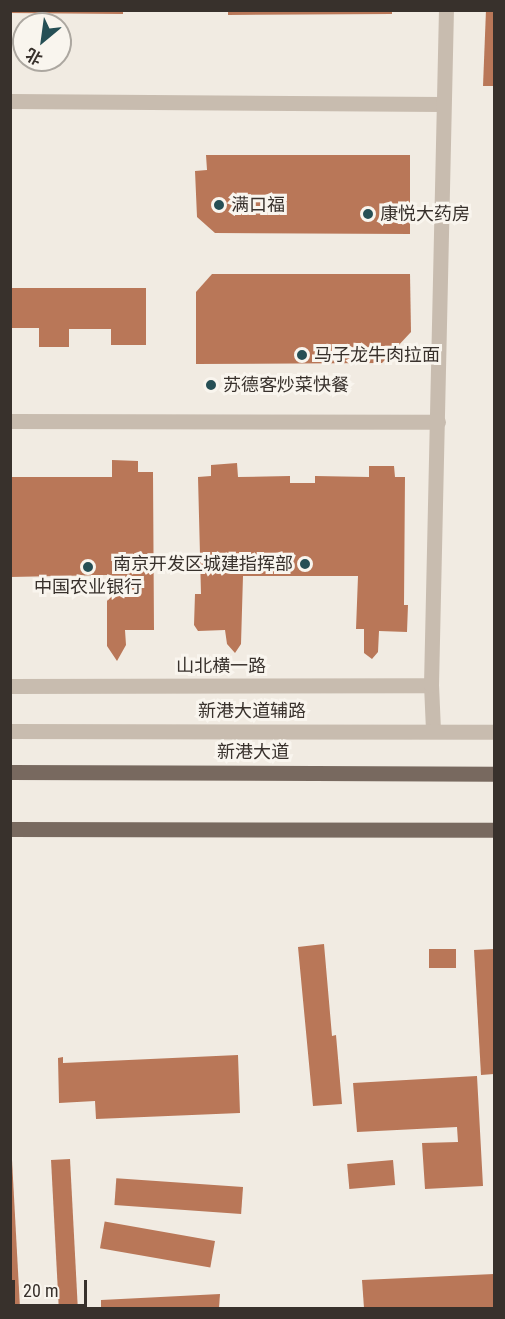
<!DOCTYPE html>
<meta charset="utf-8">
<style>
body{margin:0}
#map{position:relative;width:505px;height:1319px;overflow:hidden;background:#f1ebe2;font-family:"Roboto Condensed","Noto Sans SC",sans-serif}
div>[style]{position:absolute}
[style*='--x']{left:calc(var(--x)*1px);top:calc(var(--y)*1px);width:calc(var(--w)*1px);rotate:calc(var(--a)*1deg)}
.building>*{inset:0;background:#b97758;transform-origin:0 0}
.minor>*{height:15px;margin:-7.5px;padding:0 7.5px;transform-origin:7.5px;border-radius:7.5px;background:#c8bcaf}
.major>*{height:15px;margin:-7.5px;padding:0 7.5px;transform-origin:7.5px;border-radius:7.5px;background:#78695f}
.dots>*{width:16px;height:16px;translate:-50% -50%;box-sizing:border-box;border:3px solid #f9f5ee;border-radius:50%}
span{translate:-50% -50%;white-space:nowrap;text-align:center;line-height:1.15;-webkit-text-stroke:6px #f9f5ee;paint-order:stroke}
.poi-label{font-size:18px;color:#38312c}
.left{translate:0 -50%;text-align:left}
.right{translate:-100% -50%;text-align:right}
.street-label{font-size:18px;color:#38312c}
.frame{position:absolute;inset:0;border:12px solid #38312c;pointer-events:none}
.north{position:absolute;left:12px;top:12px;width:60px;height:60px;box-sizing:border-box;background:#f9f5ee;border:2px solid #aca7a0;border-radius:50%;rotate:209deg;font-size:16px;font-weight:700;line-height:24px;text-align:center;color:#38312c}
.north::after{content:'';display:block;margin:auto;width:21px;height:27px;background:#264f55;clip-path:polygon(50% 0,100% 100%,50% 72%,0 100%)}
.scale{position:absolute;left:12px;top:1280px;width:75px;height:27px;box-sizing:border-box;border:3px solid #38312c;border-top:0;padding-left:8px;font-size:18px;line-height:21px;white-space:nowrap;color:#38312c;-webkit-text-stroke:4px #f9f5ee;paint-order:stroke}
</style>
<div id="map">
<div class="building">
<div style="clip-path:polygon(10px 10px,123px 10px,123px 14px,10px 13px)"></div>
<div style="clip-path:polygon(228px 10px,392px 10px,392px 14px,228px 15px)"></div>
<div style="clip-path:polygon(486px 10px,494px 10px,494px 86px,483px 86px)"></div>
<div style="clip-path:polygon(206px 155px,410px 155px,410px 234px,215px 233px,197px 217px,195px 171px,207px 170px)"></div>
<div style="clip-path:polygon(212px 274px,410px 274px,411px 332px,382px 363px,196px 364px,196px 292px)"></div>
<div style="clip-path:polygon(10px 288px,146px 288px,146px 345px,111px 345px,111px 329px,69px 329px,69px 347px,39px 347px,39px 328px,10px 328px)"></div>
<div style="clip-path:polygon(112px 460px,138px 461px,138px 472px,153px 472px,154px 630px,125px 630px,126px 645px,117px 661px,107px 646px,107px 575px,10px 577px,10px 477px,112px 477px)"></div>
<div style="clip-path:polygon(237px 463px,238px 477px,290px 476px,290px 483px,315px 483px,315px 476px,369px 477px,369px 466px,394px 466px,395px 477px,405px 477px,404px 605px,408px 605px,407px 632px,379px 631px,378px 652px,372px 659px,364px 653px,364px 629px,356px 629px,358px 576px,243px 576px,241px 644px,235px 653px,227px 644px,225px 630px,198px 631px,194px 625px,195px 594px,201px 594px,198px 477px,211px 476px,211px 465px)"></div>
<div style="clip-path:polygon(324px 944px,332px 1036px,336px 1035px,342px 1104px,313px 1106px,298px 947px)"></div>
<div style="left:456px;top:949px;width:19px;height:27px;rotate:90deg"></div>
<div style="clip-path:polygon(494px 949px,494px 1074px,481px 1075px,474px 950px)"></div>
<div style="clip-path:polygon(238px 1055px,240px 1113px,96px 1119px,95px 1101px,59px 1103px,58px 1058px,63px 1057px,63px 1063px)"></div>
<div style="clip-path:polygon(477px 1076px,483px 1186px,425px 1189px,422px 1143px,458px 1142px,457px 1127px,357px 1132px,353px 1083px)"></div>
<div style="left:70px;top:1159px;width:149px;height:19px;rotate:87deg"></div>
<div style="clip-path:polygon(10px 1160px,12px 1160px,20px 1308px,10px 1308px)"></div>
<div style="left:393px;top:1160px;width:25px;height:46px;rotate:85deg"></div>
<div style="left:243px;top:1187px;width:27px;height:127px;rotate:94deg"></div>
<div style="left:215px;top:1241px;width:27px;height:112px;rotate:100deg"></div>
<div style="clip-path:polygon(494px 1274px,494px 1308px,364px 1308px,362px 1280px)"></div>
<div style="clip-path:polygon(220px 1294px,219px 1308px,101px 1308px,101px 1300px)"></div>
</div>
<div class="minor">
<div style="--x:10;--y:101;--w:432;--a:0.4"></div>
<div style="--x:10;--y:421;--w:428;--a:0.1"></div>
<div style="--x:10;--y:686;--w:421;--a:-0.1"></div>
<div style="--x:433;--y:730;--w:45;--a:-92.5"></div>
<div style="--x:431;--y:685;--w:675;--a:-88.73"></div>
<div style="--x:10;--y:731;--w:484;--a:0.1"></div>
</div>
<div class="major">
<div style="--x:10;--y:772;--w:484;--a:0.2"></div>
<div style="--x:10;--y:829;--w:484;--a:0.1"></div>
</div>
<div class="dots">
<div style="left:219px;top:205px;background:#264f55"></div>
<div style="left:368px;top:214px;background:#264f55"></div>
<div style="left:302px;top:355px;background:#264f55"></div>
<div style="left:211px;top:385px;background:#264f55"></div>
<div style="left:305px;top:564px;background:#264f55"></div>
<div style="left:88px;top:567px;background:#264f55"></div>
</div>
<div class="poi-label">
<span class="left" style="left:231px;top:205px">满口福</span>
<span class="left" style="left:380px;top:214px">康悦大药房</span>
<span class="left" style="left:314px;top:355px">马子龙牛肉拉面</span>
<span class="left" style="left:223px;top:385px">苏德客炒菜快餐</span>
<span class="right" style="left:293px;top:564px">南京开发区城建指挥部</span>
<span style="left:88px;top:587px">中国农业银行</span>
</div>
<div class="street-label">
<span style="left:221px;top:666px">山北横一路</span>
<span style="left:252px;top:711px">新港大道辅路</span>
<span style="left:253px;top:752px">新港大道</span>
</div>
<div class="frame"></div>
<div class="north">北</div>
<div class="scale">20 m</div>
</div>
